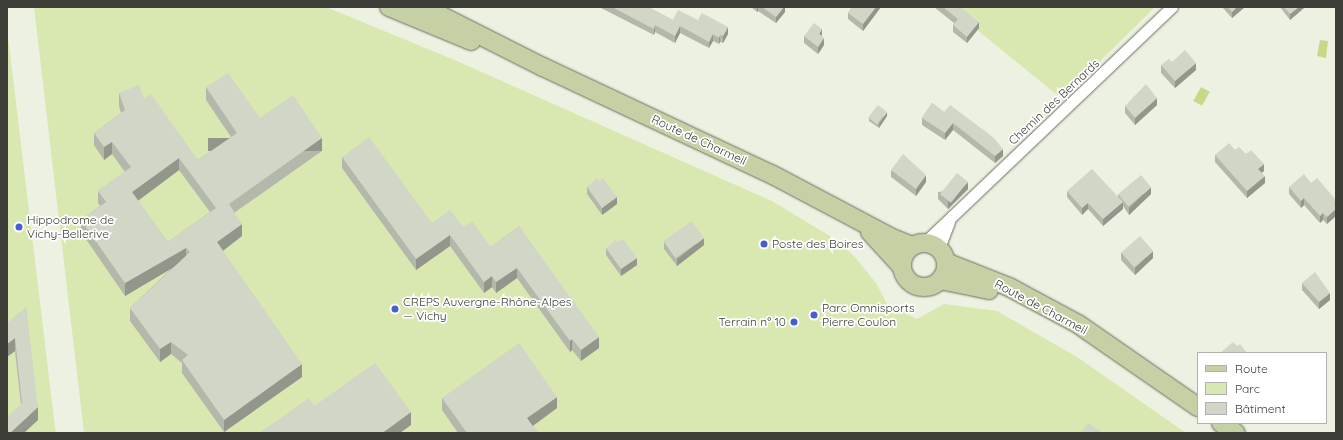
<!DOCTYPE html>
<meta charset="utf-8">
<style>
body{margin:0}
#map{position:relative;width:1343px;height:440px;overflow:hidden;background:#ecf1e1;font-family:Quicksand,sans-serif}
div>[style]{position:absolute}
[style*='--x']{left:calc(var(--x)*1px);top:calc(var(--y)*1px);width:calc(var(--w)*1px);rotate:calc(var(--a)*1deg)}
.green>*{inset:0;background:#d9e8b1}
.water>*{inset:0;background:#c5da88;transform-origin:0 0}
.roads{filter:drop-shadow(0 0 1px #696e5f) drop-shadow(0 0 1px #696e5f)}
.minor>*{height:11px;margin:-5.5px;padding:0 5.5px;transform-origin:5.5px;border-radius:5.5px;background:#fff}
.primary>*{height:18px;margin:-9px;padding:0 9px;transform-origin:9px;border-radius:9px;background:#c5d0a4}
.primary>.ring{margin:-9px;padding:0;box-sizing:content-box;background:none;border:18px solid #c5d0a4;border-radius:50%}
.wall>*{inset:0;background:#b4b8aa}
.shaded-wall>*{inset:0;background:#92968b;transform-origin:0 0}
.building>*{inset:0;background:#d1d6c6;transform-origin:0 0}
.dots>*{width:11px;height:11px;translate:-50% -50%;box-sizing:border-box;border:2px solid #fff;border-radius:50%}
span{translate:-50% -50%;white-space:nowrap;text-align:center;line-height:1.15;-webkit-text-stroke:3.5px #fff;paint-order:stroke}
.street-label{font-size:12px;color:#3b3d36}
.poi-label{font-size:12px;color:#3b3d36}
.left{translate:0 -50%;text-align:left}
.right{translate:-100% -50%;text-align:right}
.frame{position:absolute;inset:0;border:8px solid #3b3d36;pointer-events:none}
.legend{position:absolute;left:1197px;top:352px;width:130px;height:72px;box-sizing:border-box;background:#fff;border:1px solid #b1b1af;margin:0;padding:5px 7px;list-style:none;font-size:12px;color:#3b3d36}
.legend li{display:flex;align-items:center;gap:8px;height:20px}
.legend b{width:20px;border:1px solid #b1b1af}
</style>
<div id="map">
<div class="green">
<div style="clip-path:polygon(34px 7px,326px 7px,457px 61px,772px 201px,838px 241px,855px 257px,876px 283px,887px 304px,917px 319px,944px 304px,997px 311px,1077px 357px,1186px 433px,84px 433px)"></div>
<div style="clip-path:polygon(949px 7px,1155px 7px,1062px 99px)"></div>
<div style="clip-path:polygon(7px 28px,55px 427px,56px 433px,7px 433px)"></div>
</div>
<div class="water">
<div style="clip-path:polygon(1320px 40px,1328px 41px,1326px 58px,1317px 56px)"></div>
<div style="left:1201px;top:87px;width:10px;height:16px;rotate:29deg"></div>
</div>
<div class="roads">
<div class="minor">
<div style="--x:925;--y:242;--w:341;--a:-43.6"></div>
<div style="--x:939;--y:248;--w:28;--a:-69"></div>
</div>
<div class="primary">
<div style="--x:389;--y:7;--w:89;--a:22.5"></div>
<div style="--x:424;--y:7;--w:133;--a:26.8"></div>
<div style="--x:543;--y:67;--w:254;--a:25.2"></div>
<div style="--x:773;--y:175;--w:132;--a:27.9"></div>
<div style="--x:890;--y:237;--w:24;--a:22"></div>
<div style="--x:870;--y:232;--w:46;--a:47.6"></div>
<div class="ring" style="left:902px;top:243px;width:26px;height:26px"></div>
<div style="--x:946;--y:262;--w:68;--a:21.6"></div>
<div style="--x:1009;--y:287;--w:78;--a:28.2"></div>
<div style="--x:1078;--y:324;--w:146;--a:34.7"></div>
<div style="--x:940;--y:280;--w:50;--a:11.5"></div>
<div style="--x:1221;--y:423;--w:18;--a:34"></div>
</div>
</div>
<div class="wall">
<div style="clip-path:polygon(599px 7px,648px 7px,673px 20px,698px 20px,728px 34px,723px 43px,720px 42px,719px 44px,713px 41px,709px 48px,680px 33px,675px 43px,655px 32px,654px 35px)"></div>
<div style="clip-path:polygon(751px 7px,785px 7px,785px 12px,776px 23px,758px 11px,757px 12px)"></div>
<div style="clip-path:polygon(852px 7px,881px 7px,863px 31px,848px 19px,848px 13px)"></div>
<div style="clip-path:polygon(934px 7px,960px 7px,979px 28px,967px 43px,953px 32px,953px 25px,954px 23px)"></div>
<div style="clip-path:polygon(1222px 7px,1245px 7px,1232px 18px)"></div>
<div style="clip-path:polygon(1280px 7px,1304px 7px,1304px 8px,1290px 20px)"></div>
<div style="clip-path:polygon(804px 36px,822px 36px,824px 45px,818px 54px,804px 43px)"></div>
<div style="clip-path:polygon(1161px 65px,1196px 70px,1175px 88px,1161px 73px)"></div>
<div style="clip-path:polygon(evenodd,206px 87px,260px 118px,322px 151px,234px 213px,242px 236px,223px 251px,302px 377px,224px 432px,182px 373px,182px 363px,171px 354px,160px 362px,130px 321px,130px 308px,172px 268px,125px 296px,81px 232px,81px 220px,100px 206px,98px 203px,98px 191px,125px 172px,112px 154px,104px 160px,94px 145px,94px 133px,121px 113px,119px 106px,119px 93px,144px 99px,198px 160px,231px 137px,206px 100px,206px 87px,179px 170px,210px 212px,168px 242px,138px 201px,179px 170px)"></div>
<div style="clip-path:polygon(932px 103px,1003px 156px,995px 163px,953px 130px,945px 140px,922px 125px,922px 118px)"></div>
<div style="clip-path:polygon(1157px 105px,1135px 125px,1125px 113px,1125px 106px)"></div>
<div style="clip-path:polygon(887px 116px,879px 128px,869px 121px,869px 118px)"></div>
<div style="clip-path:polygon(1235px 150px,1246px 154px,1264px 171px,1262px 172px,1265px 183px,1247px 198px,1215px 162px,1215px 155px)"></div>
<div style="clip-path:polygon(342px 157px,432px 223px,491px 247px,519px 226px,599px 348px,581px 361px,572px 350px,570px 352px,517px 278px,496px 293px,492px 287px,484px 293px,450px 246px,416px 270px,342px 168px)"></div>
<div style="clip-path:polygon(891px 170px,926px 182px,916px 196px,891px 177px)"></div>
<div style="clip-path:polygon(599px 181px,617px 204px,602px 215px,587px 194px,587px 187px)"></div>
<div style="clip-path:polygon(1311px 183px,1336px 200px,1336px 216px,1327px 224px,1323px 220px,1320px 223px,1304px 205px,1301px 208px,1289px 194px,1289px 187px)"></div>
<div style="clip-path:polygon(968px 189px,948px 209px,938px 199px,938px 192px)"></div>
<div style="clip-path:polygon(1067px 191px,1118px 197px,1118px 194px,1151px 194px,1129px 215px,1123px 206px,1123px 209px,1103px 226px,1088px 209px,1082px 215px,1067px 197px)"></div>
<div style="clip-path:polygon(664px 242px,704px 245px,677px 266px,664px 249px)"></div>
<div style="clip-path:polygon(606px 248px,637px 265px,621px 276px,606px 255px)"></div>
<div style="clip-path:polygon(1121px 253px,1153px 258px,1135px 275px,1121px 260px)"></div>
<div style="clip-path:polygon(1302px 283px,1330px 300px,1319px 309px,1302px 290px)"></div>
<div style="clip-path:polygon(26px 307px,38px 420px,21px 405px,15px 351px,7px 357px)"></div>
<div style="clip-path:polygon(442px 398px,557px 408px,533px 426px,538px 433px,458px 433px,442px 410px)"></div>
</div>
<div class="shaded-wall">
<div style="clip-path:polygon(757px 7px,758px 7px,758px 11px,757px 12px)"></div>
<div style="clip-path:polygon(784px 7px,785px 7px,785px 12px,776px 23px,776px 17px)"></div>
<div style="clip-path:polygon(876px 7px,881px 7px,863px 31px,863px 24px)"></div>
<div style="clip-path:polygon(1237px 7px,1245px 7px,1232px 18px,1232px 12px)"></div>
<div style="clip-path:polygon(1299px 7px,1304px 7px,1304px 8px,1290px 20px,1290px 14px)"></div>
<div style="clip-path:polygon(979px 22px,979px 28px,967px 43px,967px 37px)"></div>
<div style="clip-path:polygon(655px 25px,655px 32px,654px 35px,654px 29px)"></div>
<div style="clip-path:polygon(680px 26px,680px 33px,675px 43px,675px 36px)"></div>
<div style="clip-path:polygon(728px 27px,728px 34px,723px 43px,723px 36px)"></div>
<div style="clip-path:polygon(822px 29px,822px 36px,819px 34px)"></div>
<div style="clip-path:polygon(713px 34px,713px 41px,709px 48px,709px 42px)"></div>
<div style="clip-path:polygon(720px 35px,720px 42px,719px 44px,719px 38px)"></div>
<div style="clip-path:polygon(824px 38px,824px 45px,818px 54px,818px 47px)"></div>
<div style="clip-path:polygon(1196px 63px,1196px 70px,1175px 88px,1175px 81px)"></div>
<div style="clip-path:polygon(1157px 98px,1157px 105px,1135px 125px,1135px 118px)"></div>
<div style="clip-path:polygon(887px 112px,887px 116px,879px 128px,879px 124px)"></div>
<div style="clip-path:polygon(953px 123px,953px 130px,945px 140px,945px 133px)"></div>
<div style="left:322px;top:138px;width:13px;height:114px;rotate:90deg"></div>
<div style="clip-path:polygon(112px 142px,112px 154px,104px 160px,104px 147px)"></div>
<div style="clip-path:polygon(1003px 149px,1003px 156px,995px 163px,995px 156px)"></div>
<div style="clip-path:polygon(179px 158px,179px 170px,132px 205px,132px 192px)"></div>
<div style="clip-path:polygon(1264px 164px,1264px 171px,1258px 176px,1258px 169px)"></div>
<div style="clip-path:polygon(926px 175px,926px 182px,916px 196px,916px 189px)"></div>
<div style="clip-path:polygon(1265px 176px,1265px 183px,1247px 198px,1247px 191px)"></div>
<div style="clip-path:polygon(968px 182px,968px 189px,948px 209px,948px 202px)"></div>
<div style="clip-path:polygon(1151px 187px,1151px 194px,1129px 215px,1129px 208px)"></div>
<div style="clip-path:polygon(617px 197px,617px 204px,602px 215px,602px 208px)"></div>
<div style="clip-path:polygon(1304px 198px,1304px 205px,1301px 208px,1301px 201px)"></div>
<div style="clip-path:polygon(1123px 202px,1123px 209px,1103px 226px,1103px 219px)"></div>
<div style="clip-path:polygon(1088px 203px,1088px 209px,1082px 215px,1082px 208px)"></div>
<div style="clip-path:polygon(1336px 209px,1336px 216px,1327px 224px,1327px 217px)"></div>
<div style="clip-path:polygon(1323px 213px,1323px 220px,1320px 223px,1320px 216px)"></div>
<div style="clip-path:polygon(242px 224px,242px 236px,217px 255px,217px 242px)"></div>
<div style="clip-path:polygon(450px 235px,450px 246px,416px 270px,416px 259px)"></div>
<div style="clip-path:polygon(704px 238px,704px 245px,677px 266px,677px 259px)"></div>
<div style="clip-path:polygon(186px 248px,186px 260px,125px 296px,125px 283px)"></div>
<div style="clip-path:polygon(1153px 251px,1153px 258px,1135px 275px,1135px 268px)"></div>
<div style="clip-path:polygon(637px 258px,637px 265px,621px 276px,621px 269px)"></div>
<div style="clip-path:polygon(517px 268px,517px 278px,496px 293px,496px 282px)"></div>
<div style="clip-path:polygon(492px 276px,492px 287px,484px 293px,484px 282px)"></div>
<div style="clip-path:polygon(1330px 293px,1330px 300px,1319px 309px,1319px 302px)"></div>
<div style="clip-path:polygon(599px 337px,599px 348px,581px 361px,581px 350px)"></div>
<div style="clip-path:polygon(15px 338px,15px 351px,7px 357px,7px 344px)"></div>
<div style="clip-path:polygon(572px 339px,572px 350px,570px 352px,570px 341px)"></div>
<div style="clip-path:polygon(171px 342px,171px 354px,160px 362px,160px 349px)"></div>
<div style="clip-path:polygon(302px 364px,302px 377px,224px 432px,224px 420px)"></div>
<div style="clip-path:polygon(557px 397px,557px 408px,527px 430px,527px 418px)"></div>
<div style="clip-path:polygon(38px 407px,38px 420px,24px 433px,10px 433px)"></div>
<div style="clip-path:polygon(411px 412px,411px 425px,400px 433px,382px 433px)"></div>
</div>
<div class="building">
<div style="clip-path:polygon(612px 7px,648px 7px,673px 20px,678px 10px,698px 20px,702px 13px,728px 27px,723px 36px,720px 35px,719px 38px,713px 34px,709px 42px,680px 26px,675px 36px,655px 25px,654px 29px)"></div>
<div style="clip-path:polygon(762px 7px,784px 7px,776px 17px)"></div>
<div style="clip-path:polygon(852px 7px,876px 7px,863px 24px,848px 13px)"></div>
<div style="clip-path:polygon(943px 7px,960px 7px,979px 22px,967px 37px,953px 25px,958px 19px)"></div>
<div style="clip-path:polygon(1228px 7px,1237px 7px,1232px 12px)"></div>
<div style="clip-path:polygon(1284px 7px,1299px 7px,1290px 14px)"></div>
<div style="clip-path:polygon(814px 23px,822px 29px,819px 34px,824px 38px,818px 47px,804px 36px)"></div>
<div style="clip-path:polygon(1185px 50px,1196px 63px,1175px 81px,1161px 65px,1169px 59px,1172px 62px)"></div>
<div style="clip-path:polygon(evenodd,228px 73px,260px 118px,293px 95px,322px 138px,229px 204px,242px 224px,217px 242px,302px 364px,224px 420px,182px 360px,188px 355px,171px 342px,160px 349px,130px 308px,190px 252px,186px 248px,125px 283px,81px 220px,106px 202px,98px 191px,131px 167px,112px 142px,104px 147px,94px 133px,125px 110px,119px 93px,139px 85px,144px 99px,151px 94px,198px 160px,237px 133px,206px 87px,228px 73px,179px 158px,216px 208px,168px 242px,132px 192px,179px 158px)"></div>
<div style="clip-path:polygon(1146px 84px,1157px 98px,1135px 118px,1125px 106px)"></div>
<div style="clip-path:polygon(932px 103px,944px 112px,950px 105px,993px 137px,1003px 149px,995px 156px,953px 123px,945px 133px,922px 118px)"></div>
<div style="left:878px;top:105px;width:11px;height:16px;rotate:38deg"></div>
<div style="clip-path:polygon(369px 137px,432px 223px,450px 210px,463px 227px,472px 221px,491px 247px,519px 226px,599px 337px,581px 350px,572px 339px,570px 341px,517px 268px,496px 282px,492px 276px,484px 282px,450px 235px,416px 259px,342px 157px)"></div>
<div style="clip-path:polygon(1229px 143px,1235px 150px,1239px 147px,1246px 154px,1251px 150px,1264px 164px,1258px 169px,1265px 176px,1247px 191px,1215px 155px)"></div>
<div style="clip-path:polygon(903px 154px,926px 175px,916px 189px,891px 170px)"></div>
<div style="clip-path:polygon(1092px 169px,1123px 202px,1103px 219px,1088px 203px,1082px 208px,1067px 191px)"></div>
<div style="left:957px;top:173px;width:14px;height:27px;rotate:39deg"></div>
<div style="clip-path:polygon(1304px 174px,1311px 183px,1317px 178px,1336px 200px,1336px 202px,1334px 203px,1336px 206px,1336px 209px,1327px 217px,1323px 213px,1320px 216px,1304px 198px,1301px 201px,1289px 187px)"></div>
<div style="left:1141px;top:175px;width:16px;height:30px;rotate:50deg"></div>
<div style="clip-path:polygon(597px 178px,599px 181px,603px 178px,617px 197px,602px 208px,587px 187px)"></div>
<div style="left:692px;top:221px;width:21px;height:35px;rotate:55deg"></div>
<div style="left:1140px;top:236px;width:20px;height:25px;rotate:49deg"></div>
<div style="clip-path:polygon(623px 239px,637px 258px,621px 269px,606px 248px,616px 240px,618px 242px)"></div>
<div style="clip-path:polygon(1315px 272px,1330px 293px,1319px 302px,1302px 283px)"></div>
<div style="clip-path:polygon(26px 307px,38px 407px,10px 433px,7px 433px,7px 417px,22px 403px,15px 338px,7px 344px,7px 323px)"></div>
<div style="clip-path:polygon(1233px 342px,1237px 346px,1240px 344px,1247px 353px,1220px 353px)"></div>
<div style="clip-path:polygon(519px 343px,557px 397px,527px 418px,538px 433px,467px 433px,442px 398px)"></div>
<div style="clip-path:polygon(375px 363px,411px 412px,382px 433px,259px 433px,309px 398px,314px 406px)"></div>
<div style="clip-path:polygon(1088px 423px,1103px 433px,1081px 433px)"></div>
</div>
<div class="dots">
<div style="left:19px;top:227px;background:#465ed2"></div>
<div style="left:764px;top:244px;background:#465ed2"></div>
<div style="left:395px;top:309px;background:#465ed2"></div>
<div style="left:814px;top:315px;background:#465ed2"></div>
<div style="left:794px;top:322px;background:#465ed2"></div>
</div>
<div class="street-label">
<span style="left:1054px;top:102px;rotate:-43deg">Chemin des Bernards</span>
<span style="left:699px;top:140px;rotate:25deg">Route de Charmeil</span>
<span style="left:1041px;top:307px;rotate:28deg">Route de Charmeil</span>
</div>
<div class="poi-label">
<span class="left" style="left:27px;top:227px">Hippodrome de<br>Vichy-Bellerive</span>
<span class="left" style="left:772px;top:244px">Poste des Boires</span>
<span class="left" style="left:403px;top:309px">CREPS Auvergne-Rhône-Alpes<br>— Vichy</span>
<span class="left" style="left:822px;top:315px">Parc Omnisports<br>Pierre Coulon</span>
<span class="right" style="left:786px;top:322px">Terrain n° 10</span>
</div>
<div class="frame"></div>
<ul class="legend">
<li><b style="height:5px;background:#c5d0a4"></b>Route</li>
<li><b style="height:11px;background:#d9e8b1"></b>Parc</li>
<li><b style="height:11px;background:#d1d6c6"></b>Bâtiment</li>
</ul>
</div>
